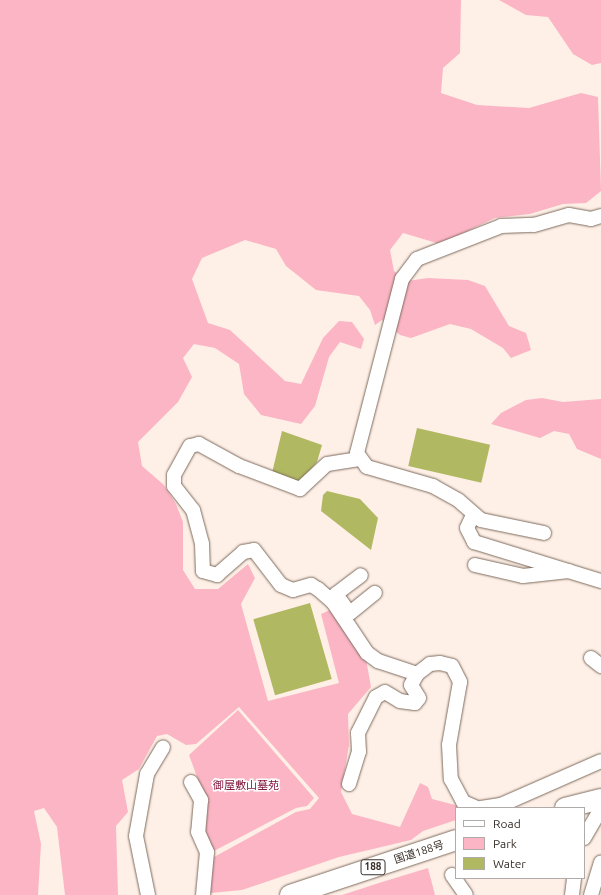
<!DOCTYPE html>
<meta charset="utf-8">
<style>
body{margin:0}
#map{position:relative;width:601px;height:895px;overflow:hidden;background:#fef0e7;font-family:Ubuntu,"Noto Sans JP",sans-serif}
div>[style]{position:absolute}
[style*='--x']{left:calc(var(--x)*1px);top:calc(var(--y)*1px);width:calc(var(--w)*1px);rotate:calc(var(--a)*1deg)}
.green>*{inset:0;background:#fcb5c5}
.water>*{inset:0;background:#b1b862;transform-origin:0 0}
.roads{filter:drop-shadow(0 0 1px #7d6a5c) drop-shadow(0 0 1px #7d6a5c)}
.minor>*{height:14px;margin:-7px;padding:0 7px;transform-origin:7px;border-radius:7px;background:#fff}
.highway>*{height:20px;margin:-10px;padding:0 10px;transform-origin:10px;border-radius:10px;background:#fff}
span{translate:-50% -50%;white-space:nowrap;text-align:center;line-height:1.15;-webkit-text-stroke:3px #fff;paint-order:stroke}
.shield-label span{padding:1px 3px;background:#fff;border:1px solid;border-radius:3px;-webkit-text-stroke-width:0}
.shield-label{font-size:10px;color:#362d27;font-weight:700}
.park-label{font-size:11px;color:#80183e}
.street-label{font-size:11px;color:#362d27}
.legend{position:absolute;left:455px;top:807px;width:130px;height:72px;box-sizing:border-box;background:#fff;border:1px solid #afaba9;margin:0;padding:5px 7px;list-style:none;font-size:12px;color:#362d27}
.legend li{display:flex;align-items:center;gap:8px;height:20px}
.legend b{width:20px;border:1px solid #afaba9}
</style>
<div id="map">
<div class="green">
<div style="clip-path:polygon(0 0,461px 0,460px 53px,443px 68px,441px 93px,477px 105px,529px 108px,581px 93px,598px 97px,601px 191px,586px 203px,563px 204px,530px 214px,495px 218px,440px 244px,403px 233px,390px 250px,394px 271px,407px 281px,428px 278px,468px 280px,485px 286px,509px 326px,526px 333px,531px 350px,511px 358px,503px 348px,471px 329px,450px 324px,411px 338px,400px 335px,382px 320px,375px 325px,370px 310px,359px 296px,316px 290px,286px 266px,276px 249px,245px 240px,202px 258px,192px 279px,208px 323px,230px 330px,285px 381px,301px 384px,323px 338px,339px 321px,352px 322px,364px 339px,361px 349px,340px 342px,329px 357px,315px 406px,301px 424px,261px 415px,244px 394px,239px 364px,215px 348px,194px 344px,183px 358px,192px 377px,178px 402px,138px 442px,142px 466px,164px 485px,176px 504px,183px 522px,183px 570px,195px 589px,218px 589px,248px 564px,255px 578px,241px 604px,268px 701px,339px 683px,321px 614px,330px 610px,366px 659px,371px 687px,348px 714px,349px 745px,341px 792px,352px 814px,400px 827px,420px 783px,428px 787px,432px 799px,459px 806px,456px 820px,423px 831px,411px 840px,339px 857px,242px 890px,211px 893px,207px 879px,214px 857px,296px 812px,310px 809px,319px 798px,239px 707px,196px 744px,186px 745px,167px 734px,157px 736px,139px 769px,122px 780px,128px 812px,116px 826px,118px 895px,65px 895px,57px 827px,44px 808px,34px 811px,41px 844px,38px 895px,0 895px)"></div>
<div style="clip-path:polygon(499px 0,601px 0,601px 63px,592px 65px,573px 54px,548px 17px,526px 15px)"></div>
<div style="clip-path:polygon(542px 398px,563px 402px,601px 399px,601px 459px,577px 449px,569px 434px,554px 431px,540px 438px,491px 424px,501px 413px,526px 400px)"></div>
<div style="clip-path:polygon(238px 710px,314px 798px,307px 806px,296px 808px,214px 851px,203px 827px,207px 804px,189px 755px)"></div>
<div style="clip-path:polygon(428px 868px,435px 895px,342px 895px,382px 882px)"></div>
</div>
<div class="water">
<div style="left:417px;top:428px;width:75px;height:39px;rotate:13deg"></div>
<div style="clip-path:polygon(282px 431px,322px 445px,317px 462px,299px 482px,272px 473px)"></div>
<div style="clip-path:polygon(327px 491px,360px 499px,378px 518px,371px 550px,321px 511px,323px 495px)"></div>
<div style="left:310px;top:603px;width:79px;height:59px;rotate:74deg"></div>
</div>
<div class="roads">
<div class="minor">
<div style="--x:359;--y:459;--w:32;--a:171"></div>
<div style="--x:327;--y:464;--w:37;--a:137"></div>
<div style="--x:300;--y:489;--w:65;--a:-159.3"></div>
<div style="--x:239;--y:466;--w:46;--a:-151.2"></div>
<div style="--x:199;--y:444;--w:9;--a:167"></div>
<div style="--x:190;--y:446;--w:33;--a:119"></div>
<div style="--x:174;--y:475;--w:11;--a:90"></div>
<div style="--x:174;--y:486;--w:31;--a:52"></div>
<div style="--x:193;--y:510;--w:35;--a:75"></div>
<div style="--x:202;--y:544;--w:27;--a:88"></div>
<div style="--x:203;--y:571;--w:15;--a:16"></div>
<div style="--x:217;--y:575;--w:35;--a:-41"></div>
<div style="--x:243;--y:552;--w:11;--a:-10"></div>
<div style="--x:254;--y:550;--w:44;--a:52.4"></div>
<div style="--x:281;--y:585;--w:13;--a:23"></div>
<div style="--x:293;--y:590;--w:19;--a:-16"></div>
<div style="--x:311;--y:585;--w:8;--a:30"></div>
<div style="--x:318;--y:589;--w:20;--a:41"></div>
<div style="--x:333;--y:602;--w:61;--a:56.3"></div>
<div style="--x:367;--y:653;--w:14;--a:36"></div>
<div style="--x:378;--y:661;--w:41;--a:18.4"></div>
<div style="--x:473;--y:515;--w:14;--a:115"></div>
<div style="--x:467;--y:528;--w:16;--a:63"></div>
<div style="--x:474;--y:542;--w:133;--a:17.1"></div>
<div style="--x:544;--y:533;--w:64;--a:-168.3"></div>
<div style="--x:481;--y:520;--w:30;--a:-139"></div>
<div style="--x:458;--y:500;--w:29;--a:-151"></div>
<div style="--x:433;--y:486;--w:69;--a:-163.9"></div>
<div style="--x:367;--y:467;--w:17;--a:-126"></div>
<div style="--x:357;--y:453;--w:180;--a:-75.5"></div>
<div style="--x:402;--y:279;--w:25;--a:-53"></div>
<div style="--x:417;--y:259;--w:90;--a:-21.4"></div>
<div style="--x:501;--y:226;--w:33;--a:-2"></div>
<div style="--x:534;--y:225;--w:36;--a:-16"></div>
<div style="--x:569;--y:215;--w:22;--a:10"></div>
<div style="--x:591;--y:219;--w:10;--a:-17"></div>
<div style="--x:475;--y:565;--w:49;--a:12.9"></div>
<div style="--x:523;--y:576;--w:46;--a:-6.2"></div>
<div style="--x:346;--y:608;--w:17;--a:-126"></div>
<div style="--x:336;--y:594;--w:31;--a:-37"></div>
<div style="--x:350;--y:613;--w:32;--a:-39"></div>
<div style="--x:591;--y:658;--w:13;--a:39"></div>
<div style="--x:191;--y:782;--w:21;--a:61"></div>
<div style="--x:201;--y:800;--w:32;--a:95"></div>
<div style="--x:198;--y:832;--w:22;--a:66"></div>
<div style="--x:207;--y:852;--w:43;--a:95.3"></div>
<div style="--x:349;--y:784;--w:34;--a:-73"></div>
<div style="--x:359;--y:752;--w:19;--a:-93"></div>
<div style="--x:358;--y:733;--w:40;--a:-63.4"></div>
<div style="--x:376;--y:697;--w:10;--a:-29"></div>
<div style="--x:385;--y:692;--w:17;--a:31"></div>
<div style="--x:400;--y:701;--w:15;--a:8"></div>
<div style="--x:415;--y:703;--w:6;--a:-51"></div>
<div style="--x:419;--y:698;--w:15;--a:-122"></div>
<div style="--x:411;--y:685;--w:13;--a:-61"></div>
<div style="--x:417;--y:674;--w:16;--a:-38"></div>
<div style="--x:430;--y:664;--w:10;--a:-6"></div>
<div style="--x:440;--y:663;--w:12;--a:14"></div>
<div style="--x:452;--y:666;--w:18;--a:63"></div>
<div style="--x:460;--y:682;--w:64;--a:99.9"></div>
<div style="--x:449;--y:745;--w:34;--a:87"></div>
<div style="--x:451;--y:779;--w:26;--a:62"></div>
<div style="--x:463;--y:802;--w:15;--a:23"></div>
<div style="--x:481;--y:808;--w:20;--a:-9"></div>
<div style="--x:501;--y:805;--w:109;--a:-23.7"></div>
<div style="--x:584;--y:838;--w:30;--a:-60"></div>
<div style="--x:452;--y:875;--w:24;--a:55"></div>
<div style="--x:148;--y:895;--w:60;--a:-101.5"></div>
<div style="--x:136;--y:836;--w:63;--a:-79.9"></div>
<div style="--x:147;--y:774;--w:31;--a:-59"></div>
<div style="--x:572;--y:895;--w:17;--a:-83"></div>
<div style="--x:591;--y:895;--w:34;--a:-73"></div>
</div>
<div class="highway">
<div style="--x:565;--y:808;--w:37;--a:-14"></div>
<div style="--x:290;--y:895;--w:175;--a:-18.3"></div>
</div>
</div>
<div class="shield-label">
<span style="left:373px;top:867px">188</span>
</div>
<div class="park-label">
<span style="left:246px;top:785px">御屋敷山墓苑</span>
</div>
<div class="street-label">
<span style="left:419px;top:852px;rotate:-18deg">国道188号</span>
</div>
<ul class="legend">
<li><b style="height:5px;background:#fff"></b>Road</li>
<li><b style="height:11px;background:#fcb5c5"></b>Park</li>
<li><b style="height:11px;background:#b1b862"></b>Water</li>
</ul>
</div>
